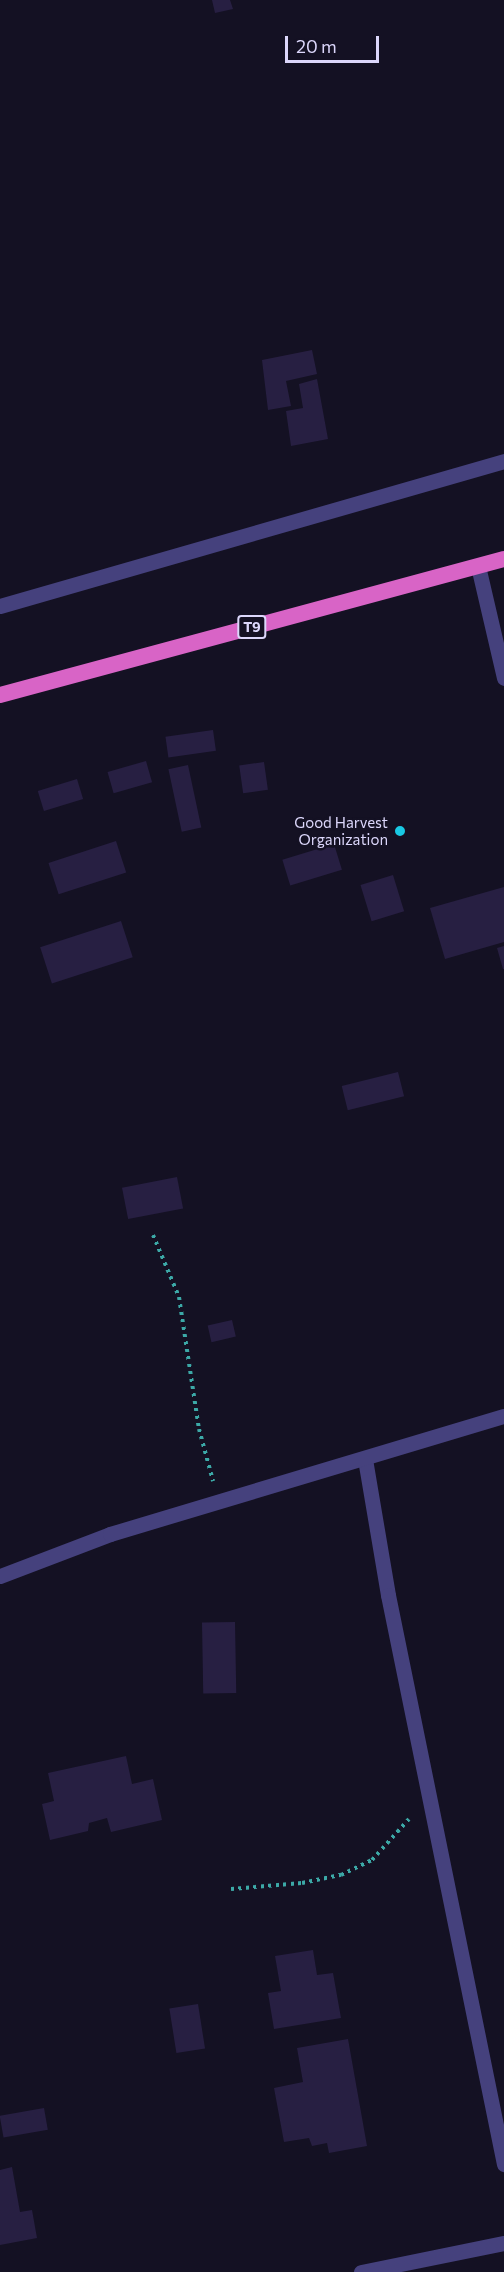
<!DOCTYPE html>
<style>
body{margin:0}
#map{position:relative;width:504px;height:2272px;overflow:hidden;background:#141123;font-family:Commissioner,sans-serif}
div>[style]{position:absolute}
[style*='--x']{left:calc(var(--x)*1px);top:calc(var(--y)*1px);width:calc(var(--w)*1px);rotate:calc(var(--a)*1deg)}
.building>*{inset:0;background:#271f42;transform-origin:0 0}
.path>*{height:4px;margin-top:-2px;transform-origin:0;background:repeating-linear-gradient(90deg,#3ca9a7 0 3px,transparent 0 7.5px)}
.minor>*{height:15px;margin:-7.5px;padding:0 7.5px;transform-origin:7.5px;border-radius:7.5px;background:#45417d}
.trunk>*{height:16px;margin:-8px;padding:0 8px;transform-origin:8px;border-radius:8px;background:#d864c6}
.dots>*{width:16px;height:16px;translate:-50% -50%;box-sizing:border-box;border:3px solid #141123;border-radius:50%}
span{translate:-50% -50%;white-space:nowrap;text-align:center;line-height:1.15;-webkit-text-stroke:5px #141123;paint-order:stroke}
.shield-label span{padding:2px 4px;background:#141123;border:2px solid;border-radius:4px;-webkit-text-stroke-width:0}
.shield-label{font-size:14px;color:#dcd7fb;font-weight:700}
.poi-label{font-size:15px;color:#dcd7fb}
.right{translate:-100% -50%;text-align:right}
.scale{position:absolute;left:285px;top:36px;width:94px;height:27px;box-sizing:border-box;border:3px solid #dcd7fb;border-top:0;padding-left:8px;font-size:18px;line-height:21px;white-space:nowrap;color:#dcd7fb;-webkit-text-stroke:4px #141123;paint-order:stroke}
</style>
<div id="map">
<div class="building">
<div style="clip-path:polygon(212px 0,230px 0,233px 9px,215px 13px)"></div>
<div style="clip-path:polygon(312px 350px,317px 374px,286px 381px,291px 406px,268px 410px,262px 360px)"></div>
<div style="clip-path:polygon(317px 379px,328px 439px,291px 446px,286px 411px,303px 408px,299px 384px)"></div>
<div style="left:213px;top:730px;width:21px;height:48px;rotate:82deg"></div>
<div style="left:146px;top:761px;width:22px;height:40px;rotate:74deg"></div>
<div style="left:264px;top:762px;width:28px;height:25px;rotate:82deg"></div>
<div style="left:188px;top:765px;width:64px;height:20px;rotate:78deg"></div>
<div style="left:77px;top:779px;width:21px;height:41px;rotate:73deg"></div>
<div style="left:116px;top:841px;width:33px;height:71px;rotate:72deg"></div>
<div style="left:334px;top:844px;width:27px;height:54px;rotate:73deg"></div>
<div style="left:393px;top:875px;width:38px;height:34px;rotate:73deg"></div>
<div style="clip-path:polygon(504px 887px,504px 942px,445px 959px,430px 908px)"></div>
<div style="left:121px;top:921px;width:38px;height:85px;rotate:72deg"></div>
<div style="clip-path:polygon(504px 946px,504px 969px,503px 969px,497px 948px)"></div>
<div style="left:398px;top:1072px;width:25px;height:58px;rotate:76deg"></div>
<div style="left:177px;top:1177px;width:32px;height:56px;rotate:79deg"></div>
<div style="left:232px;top:1320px;width:17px;height:25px;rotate:77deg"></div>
<div style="left:235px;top:1622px;width:71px;height:33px;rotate:89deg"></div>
<div style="clip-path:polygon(126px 1756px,132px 1784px,153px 1779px,162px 1820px,111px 1832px,107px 1818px,89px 1823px,88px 1831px,50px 1840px,42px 1804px,54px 1801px,48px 1773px)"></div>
<div style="clip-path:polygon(313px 1950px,317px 1975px,333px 1973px,341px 2018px,274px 2029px,268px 1993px,281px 1991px,275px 1956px)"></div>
<div style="left:198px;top:2004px;width:45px;height:29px;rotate:81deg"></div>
<div style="clip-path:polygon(348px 2039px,367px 2146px,329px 2153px,327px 2143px,312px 2146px,309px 2138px,284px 2142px,274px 2088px,303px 2082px,297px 2048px)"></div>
<div style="left:44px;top:2108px;width:22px;height:45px;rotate:80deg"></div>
<div style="clip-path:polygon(12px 2167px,20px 2212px,32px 2210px,37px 2238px,0 2245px,0 2170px)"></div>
</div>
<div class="path">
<div style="--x:153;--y:1235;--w:67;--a:67.2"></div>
<div style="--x:179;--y:1297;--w:134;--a:81.4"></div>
<div style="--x:199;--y:1429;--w:54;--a:74.9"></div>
<div style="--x:231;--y:1889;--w:71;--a:-4.8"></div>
<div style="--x:302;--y:1883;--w:40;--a:-12"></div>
<div style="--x:341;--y:1875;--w:34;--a:-26"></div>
<div style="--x:372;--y:1860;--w:55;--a:-47.9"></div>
</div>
<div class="minor">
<div style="--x:478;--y:566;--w:115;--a:76.9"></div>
<div style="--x:0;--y:606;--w:524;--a:-16.05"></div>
<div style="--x:365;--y:1459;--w:138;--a:80.4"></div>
<div style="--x:388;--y:1595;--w:581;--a:78.48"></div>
<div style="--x:0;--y:1576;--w:118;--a:-20.9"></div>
<div style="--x:110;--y:1534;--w:411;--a:-16.7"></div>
<div style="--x:361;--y:2272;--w:146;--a:-11.5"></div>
</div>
<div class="trunk">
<div style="--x:0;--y:695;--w:522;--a:-15.1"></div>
</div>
<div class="dots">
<div style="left:400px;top:831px;background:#19c9e4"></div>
</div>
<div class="shield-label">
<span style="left:252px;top:627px">T9</span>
</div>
<div class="poi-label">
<span class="right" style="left:388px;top:831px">Good Harvest<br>Organization</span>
</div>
<div class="scale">20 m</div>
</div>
